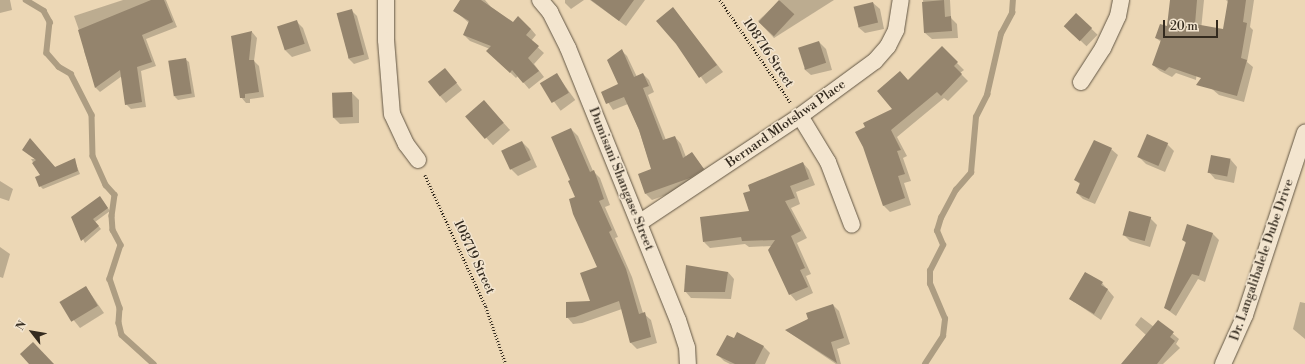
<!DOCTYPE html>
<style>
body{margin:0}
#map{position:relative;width:1305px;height:364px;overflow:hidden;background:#ecd7b5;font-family:"Libre Bodoni",serif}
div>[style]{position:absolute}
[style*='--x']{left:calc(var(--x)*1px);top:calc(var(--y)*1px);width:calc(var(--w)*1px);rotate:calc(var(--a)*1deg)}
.shadow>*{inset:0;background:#0003;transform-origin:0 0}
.stream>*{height:5.5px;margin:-2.75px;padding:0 2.75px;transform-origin:2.75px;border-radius:2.75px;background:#ad9d82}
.building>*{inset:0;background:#94846d;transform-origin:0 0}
.path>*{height:2.5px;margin-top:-1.25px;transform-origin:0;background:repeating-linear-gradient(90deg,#342b1f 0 1px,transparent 0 3px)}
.roads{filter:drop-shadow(0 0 1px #625644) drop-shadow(0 0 1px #625644)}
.street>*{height:16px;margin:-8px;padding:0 8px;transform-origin:8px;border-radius:8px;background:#f3e5cf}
span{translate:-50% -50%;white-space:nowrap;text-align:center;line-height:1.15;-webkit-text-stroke:3px #f3e5cf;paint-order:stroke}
.street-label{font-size:13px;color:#342b1f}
.north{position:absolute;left:12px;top:312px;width:40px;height:40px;-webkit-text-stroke:3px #f3e5cf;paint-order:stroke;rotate:301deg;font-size:11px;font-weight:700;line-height:16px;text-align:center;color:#342b1f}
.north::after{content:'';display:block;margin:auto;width:14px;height:18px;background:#342b1f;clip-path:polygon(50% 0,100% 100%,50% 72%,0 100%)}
.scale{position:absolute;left:1163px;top:20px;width:55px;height:18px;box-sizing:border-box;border:2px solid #342b1f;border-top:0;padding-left:5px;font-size:12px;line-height:14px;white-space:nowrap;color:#342b1f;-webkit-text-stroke:3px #f3e5cf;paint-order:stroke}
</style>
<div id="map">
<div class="shadow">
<div style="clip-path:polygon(0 0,10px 0,12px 10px,0 13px)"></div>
<div style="clip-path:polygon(123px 0,166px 0,177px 27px,146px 39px,156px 66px,141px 71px,146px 107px,131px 109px,126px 104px,122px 76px,100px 92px,96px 88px,84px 51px,86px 50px,74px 16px)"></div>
<div style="clip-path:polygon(461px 0,485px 0,491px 7px,513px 23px,531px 29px,536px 35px,531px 41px,544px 53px,534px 64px,544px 77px,529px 89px,518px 76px,516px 78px,494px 57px,490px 49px,470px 41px,464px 35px,469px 23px,454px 10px)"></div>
<div style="clip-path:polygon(565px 0,584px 0,571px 9px,565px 3px)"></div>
<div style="clip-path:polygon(590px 0,645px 0,626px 26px)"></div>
<div style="clip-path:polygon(780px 0,834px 0,774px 38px,758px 21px)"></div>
<div style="clip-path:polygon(923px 0,950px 0,951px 18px,957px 24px,958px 38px,932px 39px,925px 33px)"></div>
<div style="clip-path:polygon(1171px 0,1204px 0,1196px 80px,1176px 73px,1172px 77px,1160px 71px,1153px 65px,1161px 42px,1156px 38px,1168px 27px)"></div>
<div style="clip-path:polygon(1226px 0,1254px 0,1250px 27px,1253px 30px,1247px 62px,1253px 67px,1244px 102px,1219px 95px,1212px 89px,1224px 30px,1228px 2px)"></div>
<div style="clip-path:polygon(873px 3px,880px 9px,884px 29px,865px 33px,858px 27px)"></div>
<div style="clip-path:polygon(673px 8px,723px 72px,706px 84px,677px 43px)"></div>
<div style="clip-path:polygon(351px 10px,357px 16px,369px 59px,354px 64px,348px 58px)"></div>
<div style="left:1076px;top:14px;width:30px;height:16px;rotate:44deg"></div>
<div style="clip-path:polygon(296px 21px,303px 28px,311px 51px,292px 57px,285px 50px)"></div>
<div style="clip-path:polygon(252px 32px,257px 38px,254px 61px,259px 66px,264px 97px,250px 99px,250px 103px,246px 103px,241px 97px)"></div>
<div style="clip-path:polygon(819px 42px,826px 49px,832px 70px,811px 75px,804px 69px)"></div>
<div style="clip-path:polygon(942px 48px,964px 70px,960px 73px,968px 81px,948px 101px,944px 98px,897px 137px,907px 156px,903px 158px,911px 181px,904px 183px,911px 205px,890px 212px,884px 206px,864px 146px,894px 109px,908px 81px)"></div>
<div style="clip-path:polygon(621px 50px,627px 56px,637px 77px,643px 74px,649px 80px,654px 92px,648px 95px,666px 140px,675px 137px,681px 144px,686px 157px,691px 153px,709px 175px,696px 184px,652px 200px,646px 194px,652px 170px,639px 130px,628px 104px,613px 110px,602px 93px,619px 85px)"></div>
<div style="clip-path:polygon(185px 59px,189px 62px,195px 97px,178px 100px,175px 97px)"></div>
<div style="left:557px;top:75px;width:31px;height:18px;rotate:54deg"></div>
<div style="clip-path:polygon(451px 76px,462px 90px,446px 103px,440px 96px)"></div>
<div style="clip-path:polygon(352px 93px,359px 100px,359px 123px,340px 124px,333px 117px)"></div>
<div style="left:484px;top:101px;width:39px;height:23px;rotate:48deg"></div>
<div style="clip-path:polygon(571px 129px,578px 136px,593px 171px,600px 178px,610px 205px,605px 207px,618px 237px,615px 238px,632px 277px,643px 313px,651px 320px,657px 343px,637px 349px,631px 343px,622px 309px,582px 323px,573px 324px,567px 317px,592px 302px,598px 267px,572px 180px)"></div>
<div style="clip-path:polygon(522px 142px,529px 149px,537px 167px,518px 176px,511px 169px)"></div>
<div style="clip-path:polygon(1167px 144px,1174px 151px,1165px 172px,1146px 164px,1139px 157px)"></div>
<div style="clip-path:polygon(1111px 149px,1118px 155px,1095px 204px,1083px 199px,1077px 193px,1081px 185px,1075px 180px)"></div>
<div style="clip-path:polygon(31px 159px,48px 159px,56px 168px,74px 159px,80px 174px,43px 189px,40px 186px,41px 175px)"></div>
<div style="clip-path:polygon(1231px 160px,1237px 167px,1234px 183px,1215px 179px,1209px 172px)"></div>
<div style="clip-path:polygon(803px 163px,809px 170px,815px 185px,796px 192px,800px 204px,791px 208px,807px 238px,797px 243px,811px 274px,806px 276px,813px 293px,796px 301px,790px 294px,772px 246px,749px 247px,745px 244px,710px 248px,704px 242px,751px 212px,751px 191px)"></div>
<div style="clip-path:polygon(0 181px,13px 189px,9px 201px,0 198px)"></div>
<div style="clip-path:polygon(103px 201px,110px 211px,95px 222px,101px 229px,85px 243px,72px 218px)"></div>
<div style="clip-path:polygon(1150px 218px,1157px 225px,1150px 247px,1130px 241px,1123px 234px)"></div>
<div style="clip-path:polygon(1187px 226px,1213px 234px,1219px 240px,1205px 282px,1198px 279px,1176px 316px,1165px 308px,1187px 244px,1183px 240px)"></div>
<div style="clip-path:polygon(0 247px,10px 254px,3px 278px,0 277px)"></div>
<div style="clip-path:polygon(728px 272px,734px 279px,731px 299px,691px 298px,685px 291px)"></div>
<div style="clip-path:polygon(1085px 273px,1102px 283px,1114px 297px,1101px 320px,1070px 299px)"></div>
<div style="clip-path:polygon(86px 287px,104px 313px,80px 328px,64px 308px)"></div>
<div style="clip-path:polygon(1300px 302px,1305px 303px,1305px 339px,1293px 329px)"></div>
<div style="clip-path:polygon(833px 305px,839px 311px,850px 344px,837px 349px,841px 364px,836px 364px,787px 331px)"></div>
<div style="clip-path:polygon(1141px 317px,1154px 327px,1158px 321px,1179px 339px,1176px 344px,1180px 348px,1163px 364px,1122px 364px,1146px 335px,1135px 325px)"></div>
<div style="clip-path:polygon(735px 340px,764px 347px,770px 353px,765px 364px,730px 364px,724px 361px,717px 354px)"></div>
</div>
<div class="stream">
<div style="--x:26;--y:0;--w:21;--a:31"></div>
<div style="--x:44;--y:11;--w:13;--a:61"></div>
<div style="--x:50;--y:22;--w:31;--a:96"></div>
<div style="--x:47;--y:53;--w:18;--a:49"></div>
<div style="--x:59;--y:67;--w:14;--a:30"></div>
<div style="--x:71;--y:74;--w:46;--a:62.9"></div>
<div style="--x:92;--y:115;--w:41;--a:88.6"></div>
<div style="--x:93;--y:156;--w:32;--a:66"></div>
<div style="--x:106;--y:185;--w:13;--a:48"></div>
<div style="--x:115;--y:195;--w:21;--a:98"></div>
<div style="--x:112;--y:216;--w:14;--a:86"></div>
<div style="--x:113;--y:230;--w:17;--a:62"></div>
<div style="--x:121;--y:245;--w:36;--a:108"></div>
<div style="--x:110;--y:279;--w:31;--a:71"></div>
<div style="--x:120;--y:308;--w:15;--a:94"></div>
<div style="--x:119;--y:323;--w:12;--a:76"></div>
<div style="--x:122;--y:335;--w:43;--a:42.2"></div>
<div style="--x:925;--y:364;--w:33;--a:-57"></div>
<div style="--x:943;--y:336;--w:17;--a:-83"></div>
<div style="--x:945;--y:319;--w:38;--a:-113"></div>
<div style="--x:930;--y:284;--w:13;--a:-90"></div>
<div style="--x:930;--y:271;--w:29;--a:-63"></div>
<div style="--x:943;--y:245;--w:15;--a:-113"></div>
<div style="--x:937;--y:231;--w:14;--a:-73"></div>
<div style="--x:941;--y:218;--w:32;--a:-62"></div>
<div style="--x:956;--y:190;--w:23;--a:-49"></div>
<div style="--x:971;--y:173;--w:56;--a:-84.9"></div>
<div style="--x:976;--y:117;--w:25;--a:-63"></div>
<div style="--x:987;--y:95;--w:63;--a:-77.1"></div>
<div style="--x:1001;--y:34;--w:24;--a:-62"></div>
<div style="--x:1012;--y:13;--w:13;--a:-86"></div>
</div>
<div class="building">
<div style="clip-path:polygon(151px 0,164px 0,173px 22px,142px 35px,152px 62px,137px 67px,142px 102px,125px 105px,120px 70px,95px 88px,78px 30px)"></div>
<div style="clip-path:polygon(460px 0,481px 0,513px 22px,518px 16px,531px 29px,526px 35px,539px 46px,528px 58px,539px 71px,523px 83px,512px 70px,510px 73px,486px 51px,491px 46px,463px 35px,469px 21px,453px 11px)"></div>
<div style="clip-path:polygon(591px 0,634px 0,619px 21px)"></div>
<div style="left:779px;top:0;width:21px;height:30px;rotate:43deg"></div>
<div style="clip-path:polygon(944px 0,945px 17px,951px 16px,952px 31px,924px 33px,922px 2px)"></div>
<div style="clip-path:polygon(1170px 0,1197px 0,1195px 24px,1223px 29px,1228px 0,1246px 0,1243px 22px,1247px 23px,1241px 58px,1247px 60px,1237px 96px,1196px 85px,1201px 78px,1169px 67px,1165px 71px,1152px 65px,1161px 40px,1155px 38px,1160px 24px,1167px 26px)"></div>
<div style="left:873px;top:2px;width:21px;height:20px;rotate:76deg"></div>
<div style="clip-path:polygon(673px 7px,717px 65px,699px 78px,676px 44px,656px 21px)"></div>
<div style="left:352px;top:9px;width:47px;height:16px;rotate:75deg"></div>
<div style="left:1076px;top:13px;width:22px;height:18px;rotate:43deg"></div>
<div style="left:297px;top:20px;width:25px;height:21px;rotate:72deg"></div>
<div style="clip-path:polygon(252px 31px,249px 60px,254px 60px,259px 92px,245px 94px,245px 98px,240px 98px,231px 36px)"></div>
<div style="left:819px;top:41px;width:23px;height:22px;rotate:72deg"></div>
<div style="clip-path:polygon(942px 46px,958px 62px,954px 66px,962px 74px,941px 96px,937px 92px,891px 130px,901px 150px,897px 151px,905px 174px,898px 176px,905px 198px,883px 206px,863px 147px,855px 132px,865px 127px,863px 123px,892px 109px,877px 91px,900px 71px,908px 80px)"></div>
<div style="clip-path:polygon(622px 49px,634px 77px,643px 73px,649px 86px,643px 88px,663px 140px,675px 136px,683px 158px,692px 152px,704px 169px,690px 178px,645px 194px,638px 174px,651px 169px,639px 130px,624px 97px,606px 104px,601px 92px,618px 84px,607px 60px)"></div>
<div style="left:186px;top:58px;width:36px;height:18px;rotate:81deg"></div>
<div style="left:445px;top:68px;width:19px;height:22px;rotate:51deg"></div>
<div style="left:557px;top:73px;width:23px;height:20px;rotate:59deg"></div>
<div style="left:352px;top:92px;width:25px;height:20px;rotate:88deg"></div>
<div style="left:484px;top:100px;width:30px;height:25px;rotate:49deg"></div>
<div style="clip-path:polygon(571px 128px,590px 172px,594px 170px,599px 184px,604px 199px,599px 201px,612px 230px,609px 232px,626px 269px,639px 314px,645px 312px,651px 337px,630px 343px,619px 301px,575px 317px,566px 318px,566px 302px,590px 301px,580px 273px,597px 267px,573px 214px,569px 199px,575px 197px,568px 181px,570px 180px,551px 137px)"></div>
<div style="left:1147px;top:134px;width:23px;height:25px;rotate:23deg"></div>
<div style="clip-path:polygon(30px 138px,55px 167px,75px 158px,78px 171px,39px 187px,35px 177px,40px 175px,32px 163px,36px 160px,22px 150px)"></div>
<div style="clip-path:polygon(1094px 140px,1112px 148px,1089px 199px,1076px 193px,1080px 183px,1074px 180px)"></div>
<div style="left:522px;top:141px;width:21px;height:23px;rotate:65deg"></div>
<div style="left:1211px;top:155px;width:20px;height:18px;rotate:11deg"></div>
<div style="clip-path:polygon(803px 162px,809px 179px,790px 186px,795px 198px,785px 201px,801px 231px,791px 236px,805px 268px,800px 270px,808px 287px,789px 295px,768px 250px,775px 240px,742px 241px,741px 237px,703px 242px,700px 217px,749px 211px,743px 193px,750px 191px,748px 185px)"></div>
<div style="clip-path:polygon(100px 196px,108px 208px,93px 219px,99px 226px,81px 241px,71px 217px)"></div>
<div style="left:1129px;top:211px;width:23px;height:25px;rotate:15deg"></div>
<div style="clip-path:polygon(1187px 224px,1213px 233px,1199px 276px,1192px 274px,1170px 311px,1164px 308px,1186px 242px,1182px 240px)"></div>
<div style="clip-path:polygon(686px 265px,728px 272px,725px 292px,684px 292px)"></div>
<div style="clip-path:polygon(1085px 272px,1103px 282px,1101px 285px,1108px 289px,1094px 314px,1069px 299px)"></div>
<div style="left:86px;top:286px;width:23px;height:31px;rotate:59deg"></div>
<div style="clip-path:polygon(833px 304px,844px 338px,831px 342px,837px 363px,785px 330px,808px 319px,806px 313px)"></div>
<div style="clip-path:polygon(1158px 320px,1174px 332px,1170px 337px,1175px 341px,1157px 364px,1121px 364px)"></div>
<div style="clip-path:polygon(737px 332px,764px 346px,755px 364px,735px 364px,716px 355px,727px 335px,734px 338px)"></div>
<div style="clip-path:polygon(33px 342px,54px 364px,29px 364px,20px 354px)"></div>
</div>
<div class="path">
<div style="--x:720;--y:0;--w:125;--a:55.4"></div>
<div style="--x:425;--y:175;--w:145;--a:65.2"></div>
<div style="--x:486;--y:307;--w:60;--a:70.7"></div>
</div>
<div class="roads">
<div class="street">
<div style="--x:386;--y:0;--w:40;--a:90"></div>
<div style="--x:386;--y:40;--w:74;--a:85.4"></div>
<div style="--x:392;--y:114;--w:33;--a:65"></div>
<div style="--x:406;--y:144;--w:20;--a:53"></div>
<div style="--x:540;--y:0;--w:16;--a:50"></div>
<div style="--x:550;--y:12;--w:40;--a:63.4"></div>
<div style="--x:568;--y:48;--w:293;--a:68"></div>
<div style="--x:678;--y:320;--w:28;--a:72"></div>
<div style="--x:687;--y:347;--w:17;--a:87"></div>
<div style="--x:1081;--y:82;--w:40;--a:-57.1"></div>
<div style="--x:1103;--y:48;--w:35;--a:-65"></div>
<div style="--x:1118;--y:16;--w:16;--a:-79"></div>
<div style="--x:800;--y:116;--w:54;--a:58.7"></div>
<div style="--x:828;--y:162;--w:67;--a:69.1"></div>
<div style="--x:639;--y:223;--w:193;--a:-33.6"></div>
<div style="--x:800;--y:116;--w:93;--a:-36.3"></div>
<div style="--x:875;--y:61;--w:20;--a:-49"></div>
<div style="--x:888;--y:46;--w:18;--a:-63"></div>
<div style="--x:896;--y:30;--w:30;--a:-81"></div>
<div style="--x:1223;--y:364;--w:54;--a:-65.8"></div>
<div style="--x:1245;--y:315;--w:192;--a:-71.8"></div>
</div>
</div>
<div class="street-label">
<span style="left:768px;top:53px;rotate:56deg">108716 Street</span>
<span style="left:786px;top:124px;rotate:-35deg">Bernard Mlotshwa Place</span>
<span style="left:621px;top:179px;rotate:68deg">Dumisani Shangase Street</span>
<span style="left:474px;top:257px;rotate:65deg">108719 Street</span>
<span style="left:1262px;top:260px;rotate:-71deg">Dr. Langalibalele Dube Drive</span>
</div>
<div class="north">N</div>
<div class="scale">20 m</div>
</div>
